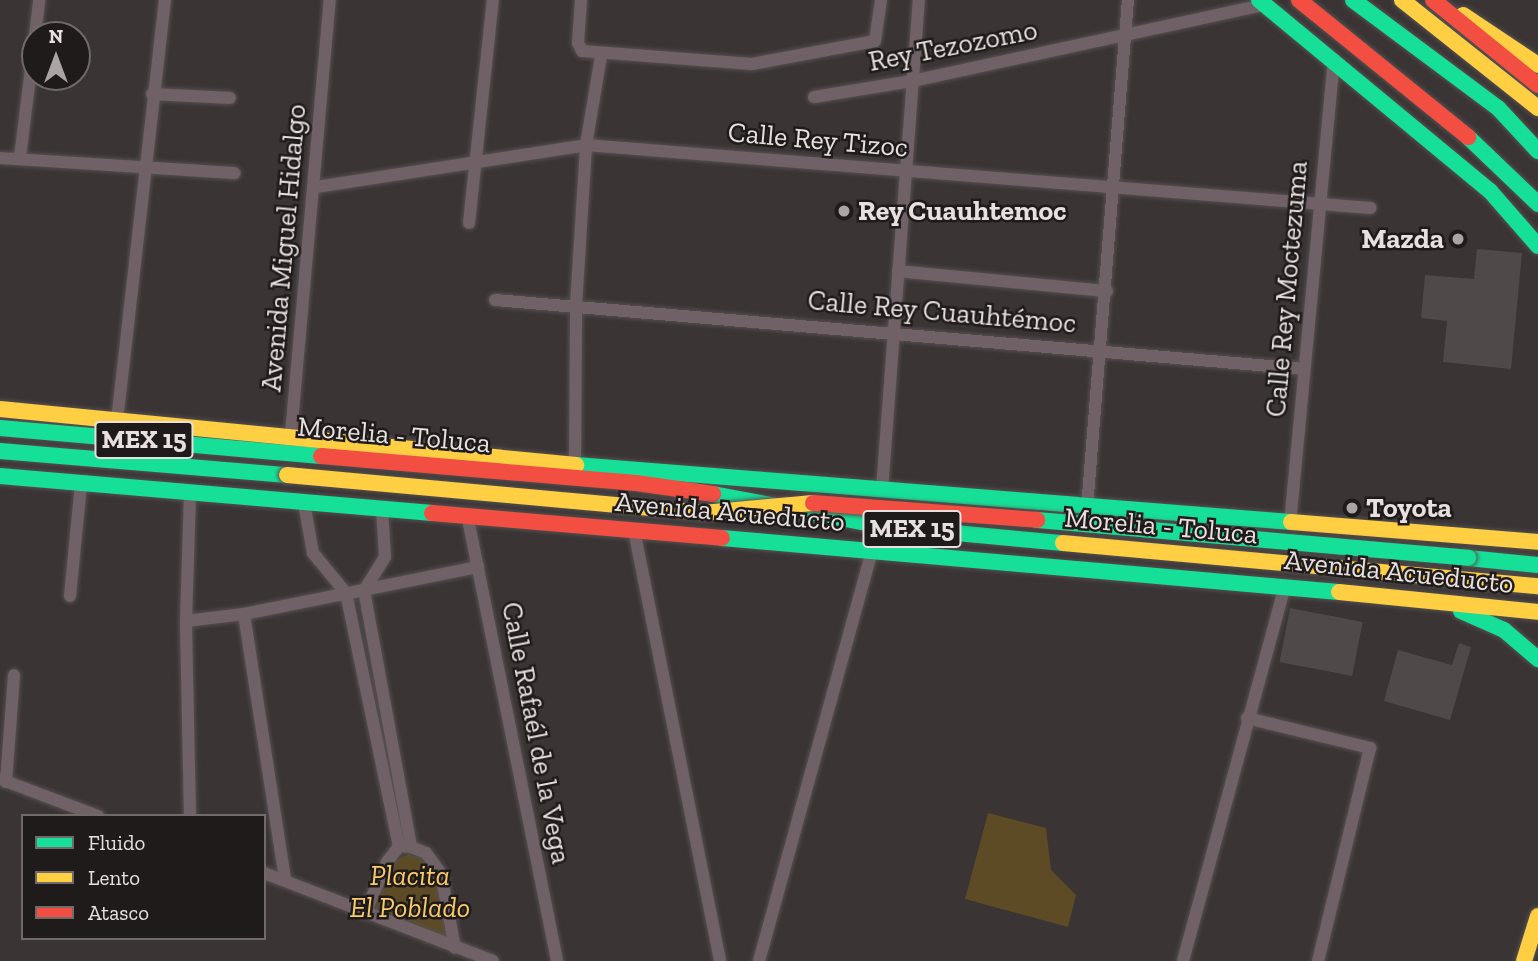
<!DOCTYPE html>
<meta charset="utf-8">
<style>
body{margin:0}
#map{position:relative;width:1538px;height:961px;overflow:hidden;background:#3a3434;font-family:"Zilla Slab",serif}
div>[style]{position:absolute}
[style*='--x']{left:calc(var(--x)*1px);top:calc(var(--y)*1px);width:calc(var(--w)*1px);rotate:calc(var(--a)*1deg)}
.green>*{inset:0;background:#5d4b26}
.building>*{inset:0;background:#4f4a49;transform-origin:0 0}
.roads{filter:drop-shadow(0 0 2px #555050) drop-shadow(0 0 2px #555050)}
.street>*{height:12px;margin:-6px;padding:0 6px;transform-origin:6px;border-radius:6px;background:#706167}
.fast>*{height:16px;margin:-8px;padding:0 8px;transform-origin:8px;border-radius:8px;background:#16e098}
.slow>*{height:16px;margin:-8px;padding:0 8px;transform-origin:8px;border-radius:8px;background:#ffcf43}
.jam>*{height:16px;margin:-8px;padding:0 8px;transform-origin:8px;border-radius:8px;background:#f24e42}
.bridges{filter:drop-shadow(0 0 2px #555050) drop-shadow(0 0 2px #555050)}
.fast-bridge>*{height:16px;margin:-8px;padding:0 8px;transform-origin:8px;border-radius:8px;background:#16e098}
.slow-bridge>*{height:16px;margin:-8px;padding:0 8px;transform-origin:8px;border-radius:8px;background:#ffcf43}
.jam-bridge>*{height:16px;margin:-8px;padding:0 8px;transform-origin:8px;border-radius:8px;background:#f24e42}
.dots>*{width:19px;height:19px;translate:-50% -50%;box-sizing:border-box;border:4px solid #201b1b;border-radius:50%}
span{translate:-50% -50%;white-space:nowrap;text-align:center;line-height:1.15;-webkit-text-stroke:5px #201b1b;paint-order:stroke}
.shield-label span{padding:2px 5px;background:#201b1b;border:2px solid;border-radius:5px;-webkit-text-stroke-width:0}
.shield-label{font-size:26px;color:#e7e0df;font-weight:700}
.street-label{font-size:28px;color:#e7e0df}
.poi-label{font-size:28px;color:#e7e0df;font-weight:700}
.left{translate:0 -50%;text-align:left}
.right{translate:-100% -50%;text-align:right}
.park-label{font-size:28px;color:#f9ca68;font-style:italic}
.legend{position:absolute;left:21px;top:814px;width:245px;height:126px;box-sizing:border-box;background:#201b1b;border:2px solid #706a69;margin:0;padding:9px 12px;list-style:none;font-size:21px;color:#e7e0df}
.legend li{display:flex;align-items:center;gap:14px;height:35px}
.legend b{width:35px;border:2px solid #706a69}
.north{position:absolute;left:21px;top:21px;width:70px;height:70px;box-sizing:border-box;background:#201b1b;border:2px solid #706a69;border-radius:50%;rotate:0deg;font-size:19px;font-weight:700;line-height:28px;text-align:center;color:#e7e0df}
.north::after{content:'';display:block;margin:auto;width:24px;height:32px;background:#aaa4a3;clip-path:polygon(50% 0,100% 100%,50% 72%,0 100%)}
</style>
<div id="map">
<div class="green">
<div style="clip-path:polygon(988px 813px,1046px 828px,1051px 870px,1076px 895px,1068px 927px,965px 899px)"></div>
<div style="clip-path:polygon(409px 854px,427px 861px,434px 870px,449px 935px,444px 938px,369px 910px,389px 863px)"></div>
</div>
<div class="building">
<div style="clip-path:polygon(1477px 249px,1522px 253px,1511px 369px,1443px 362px,1447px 321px,1421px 318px,1425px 275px,1474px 279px)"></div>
<div style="left:1290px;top:608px;width:74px;height:55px;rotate:11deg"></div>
<div style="clip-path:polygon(1459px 643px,1471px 647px,1450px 720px,1384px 701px,1398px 650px,1452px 665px)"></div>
</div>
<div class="roads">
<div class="street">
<div style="--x:581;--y:0;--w:43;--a:94"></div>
<div style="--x:578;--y:43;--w:9;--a:63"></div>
<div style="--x:582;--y:51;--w:170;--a:4.4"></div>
<div style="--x:752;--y:64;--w:125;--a:-10.6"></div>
<div style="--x:875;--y:41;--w:41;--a:-81.7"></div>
<div style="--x:35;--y:35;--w:35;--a:-83"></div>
<div style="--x:152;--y:94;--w:78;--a:2.9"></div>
<div style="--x:814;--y:97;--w:99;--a:-9.3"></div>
<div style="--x:912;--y:81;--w:361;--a:-12.2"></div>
<div style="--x:20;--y:157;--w:122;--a:-82.9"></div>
<div style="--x:0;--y:158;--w:235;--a:3.7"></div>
<div style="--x:316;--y:187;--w:273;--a:-8.8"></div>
<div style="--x:586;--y:145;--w:787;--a:4.59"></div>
<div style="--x:469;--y:223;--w:224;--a:-83.9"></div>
<div style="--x:898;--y:271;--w:210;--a:5.5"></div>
<div style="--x:495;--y:300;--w:812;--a:4.87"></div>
<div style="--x:117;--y:421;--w:424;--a:-83.5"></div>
<div style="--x:290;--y:445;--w:447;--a:-84.9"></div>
<div style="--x:575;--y:465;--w:160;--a:-89.6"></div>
<div style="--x:576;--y:305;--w:160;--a:-86.4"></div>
<div style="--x:586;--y:145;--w:90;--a:-80.4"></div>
<div style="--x:882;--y:490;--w:491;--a:-85.7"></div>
<div style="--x:304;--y:503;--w:51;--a:79.8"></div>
<div style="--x:313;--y:553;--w:52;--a:50.5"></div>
<div style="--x:346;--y:593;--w:258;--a:78.2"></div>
<div style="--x:1087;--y:508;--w:510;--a:-85.39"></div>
<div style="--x:382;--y:509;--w:48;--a:86.4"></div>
<div style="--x:385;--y:557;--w:39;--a:122"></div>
<div style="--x:364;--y:590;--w:261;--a:79.6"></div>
<div style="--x:467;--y:514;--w:456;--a:78.6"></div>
<div style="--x:1290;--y:524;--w:467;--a:-84.6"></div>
<div style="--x:634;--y:530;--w:439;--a:78.7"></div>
<div style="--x:70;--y:596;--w:114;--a:-84.4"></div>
<div style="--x:244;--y:614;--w:269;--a:81.2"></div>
<div style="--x:186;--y:621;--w:58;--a:-6.9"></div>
<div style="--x:244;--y:614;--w:239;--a:-11.4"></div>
<div style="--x:1247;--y:718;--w:127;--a:13.7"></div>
<div style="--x:1370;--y:748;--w:219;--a:103.7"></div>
<div style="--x:0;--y:779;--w:105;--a:20.7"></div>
<div style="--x:6;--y:782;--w:107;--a:-85.7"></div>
<div style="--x:190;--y:816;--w:195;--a:-91.2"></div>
<div style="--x:186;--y:621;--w:128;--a:-88.2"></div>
<div style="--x:264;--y:873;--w:245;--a:21"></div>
<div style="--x:365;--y:913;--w:56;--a:-66.7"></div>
<div style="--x:387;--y:862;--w:20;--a:-53"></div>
<div style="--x:399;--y:846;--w:12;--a:5"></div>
<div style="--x:411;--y:847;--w:16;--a:22"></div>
<div style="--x:426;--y:853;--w:26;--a:54"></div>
<div style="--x:441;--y:874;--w:75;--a:79.3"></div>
<div style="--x:759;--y:961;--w:426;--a:-74.6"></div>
<div style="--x:1183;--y:961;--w:389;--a:-74.8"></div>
</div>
<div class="fast">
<div style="--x:1259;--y:0;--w:300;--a:39.6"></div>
<div style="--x:1490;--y:191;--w:73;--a:48.9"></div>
<div style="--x:1353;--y:0;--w:181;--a:36.7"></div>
<div style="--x:1498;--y:108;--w:59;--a:47.1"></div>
<div style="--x:1468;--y:137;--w:97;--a:43.7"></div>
<div style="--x:0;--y:428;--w:322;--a:5"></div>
<div style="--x:0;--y:451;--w:288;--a:4.8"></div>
<div style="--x:576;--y:465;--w:717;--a:4.56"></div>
<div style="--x:0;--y:476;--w:434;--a:4.9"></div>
<div style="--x:713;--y:494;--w:172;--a:10.7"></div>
<div style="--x:882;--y:526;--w:182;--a:5.4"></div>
<div style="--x:722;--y:538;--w:619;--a:5"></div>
<div style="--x:1468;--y:558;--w:70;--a:5.7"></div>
<div style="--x:1461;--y:611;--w:47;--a:23.8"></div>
<div style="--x:1504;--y:630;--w:45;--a:40.5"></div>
</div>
<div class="slow">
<div style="--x:1402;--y:0;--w:174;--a:38.5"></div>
<div style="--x:1463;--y:15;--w:90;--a:33.7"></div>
<div style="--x:0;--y:409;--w:579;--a:5.55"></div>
<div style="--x:1291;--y:522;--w:248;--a:4.6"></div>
<div style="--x:1063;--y:543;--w:477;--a:5.2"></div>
<div style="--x:1339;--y:592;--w:200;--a:5.7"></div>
<div style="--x:1524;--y:961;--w:47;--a:-72.7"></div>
</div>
<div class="jam">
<div style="--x:1299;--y:0;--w:218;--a:39"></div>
<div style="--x:1433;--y:0;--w:135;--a:39"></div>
<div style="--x:321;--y:456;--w:316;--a:4.9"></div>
<div style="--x:636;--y:483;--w:78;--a:8.1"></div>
<div style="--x:432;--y:513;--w:291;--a:4.9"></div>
</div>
</div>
<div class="bridges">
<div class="fast-bridge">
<div style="--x:1037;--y:520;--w:433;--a:5"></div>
</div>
<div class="slow-bridge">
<div style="--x:287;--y:475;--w:418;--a:5.2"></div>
<div style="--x:703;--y:513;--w:110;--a:-5.2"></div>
</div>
<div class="jam-bridge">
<div style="--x:813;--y:503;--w:225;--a:4.3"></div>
</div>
</div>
<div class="dots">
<div style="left:844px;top:211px;background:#aaa4a3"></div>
<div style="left:1458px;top:239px;background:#aaa4a3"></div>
<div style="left:1352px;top:508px;background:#aaa4a3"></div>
</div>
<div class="shield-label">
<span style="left:144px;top:440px">MEX 15</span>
<span style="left:912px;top:529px">MEX 15</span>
</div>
<div class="street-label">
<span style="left:953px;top:46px;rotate:-11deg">Rey Tezozomo</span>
<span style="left:818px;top:140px;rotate:5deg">Calle Rey Tizoc</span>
<span style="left:284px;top:248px;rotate:-85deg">Avenida Miguel Hidalgo</span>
<span style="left:1287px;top:289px;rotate:-85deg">Calle Rey Moctezuma</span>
<span style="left:942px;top:312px;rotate:5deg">Calle Rey Cuauhtémoc</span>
<span style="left:394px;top:435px;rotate:5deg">Morelia - Toluca</span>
<span style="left:730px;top:512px;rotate:5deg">Avenida Acueducto</span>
<span style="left:1161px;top:526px;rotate:5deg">Morelia - Toluca</span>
<span style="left:1399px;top:572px;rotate:6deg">Avenida Acueducto</span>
<span style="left:536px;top:733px;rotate:79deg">Calle Rafaél de la Vega</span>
</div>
<div class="poi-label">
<span class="left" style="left:858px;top:211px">Rey Cuauhtemoc</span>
<span class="right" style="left:1444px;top:239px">Mazda</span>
<span class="left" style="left:1366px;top:508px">Toyota</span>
</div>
<div class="park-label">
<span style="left:410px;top:892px">Placita<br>El Poblado</span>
</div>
<ul class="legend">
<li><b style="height:9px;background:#16e098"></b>Fluido</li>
<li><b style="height:9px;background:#ffcf43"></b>Lento</li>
<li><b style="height:9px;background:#f24e42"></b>Atasco</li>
</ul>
<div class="north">N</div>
</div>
